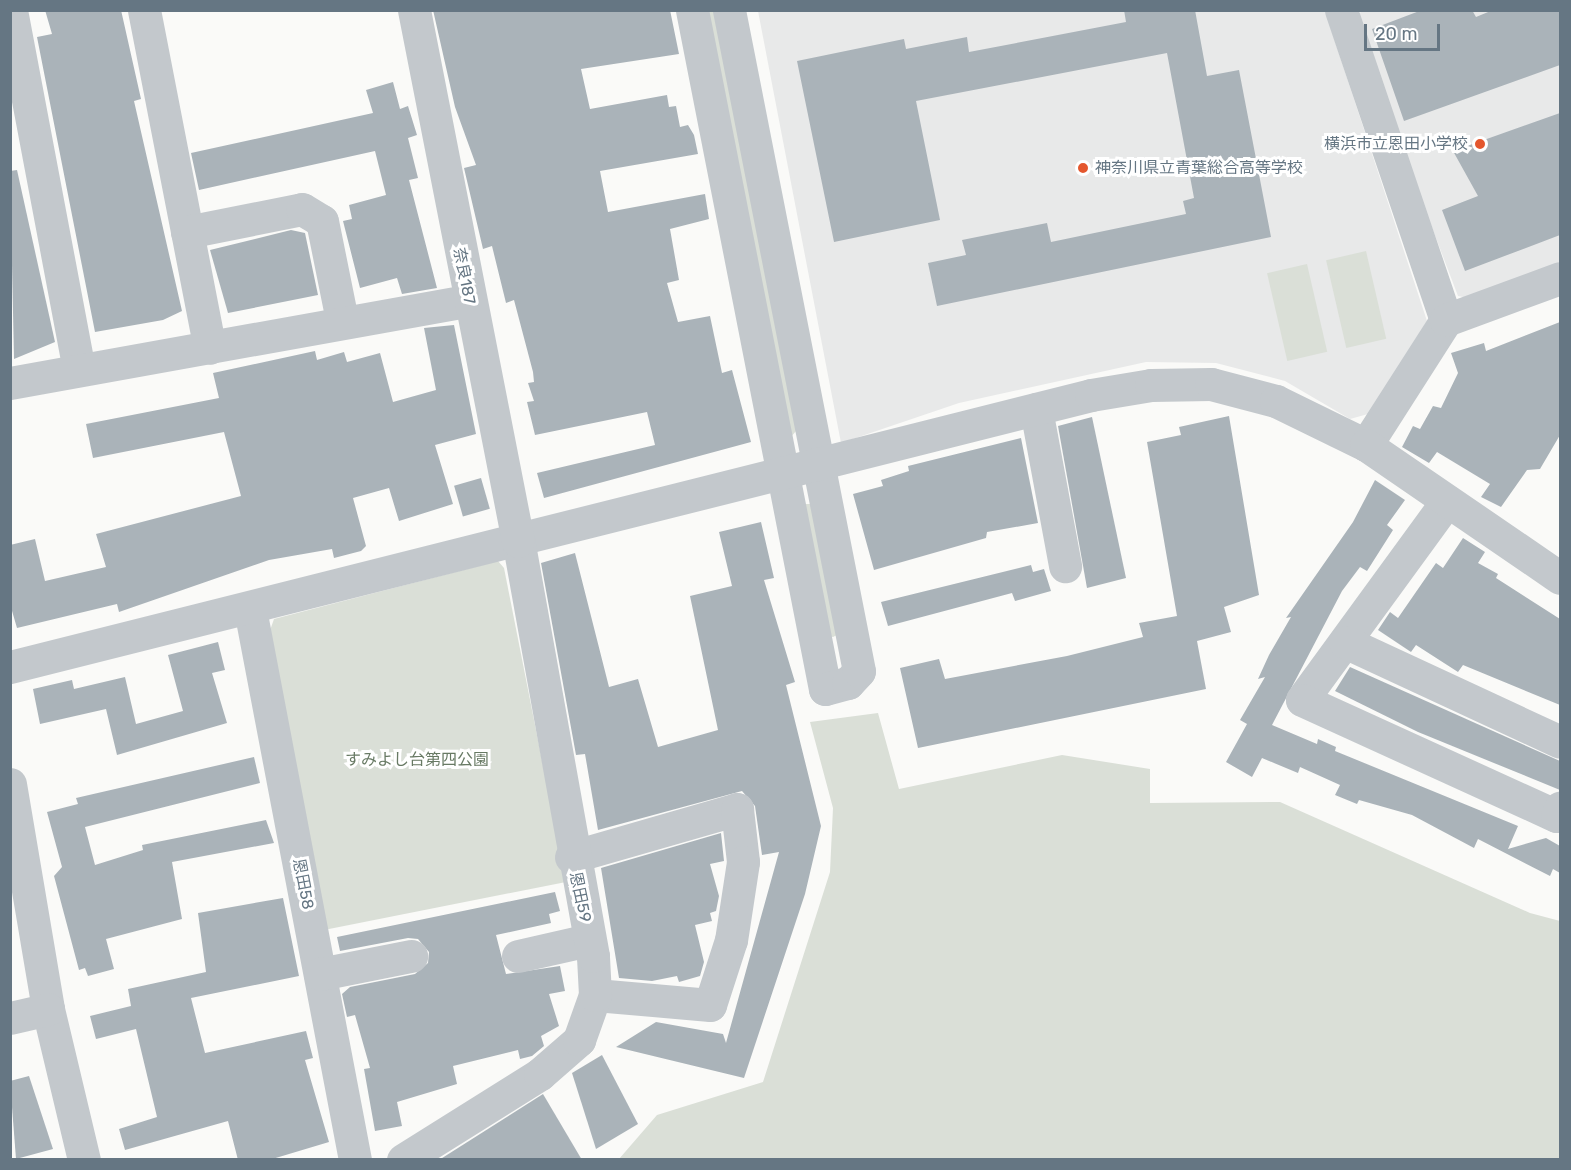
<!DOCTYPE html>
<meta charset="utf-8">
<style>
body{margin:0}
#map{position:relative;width:1571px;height:1170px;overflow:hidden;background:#fafaf8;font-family:Rubik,"Noto Sans JP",sans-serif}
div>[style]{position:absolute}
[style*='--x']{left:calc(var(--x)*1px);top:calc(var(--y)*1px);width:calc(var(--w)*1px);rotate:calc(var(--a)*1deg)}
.built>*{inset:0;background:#e8e9e9}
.green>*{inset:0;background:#dadfd7;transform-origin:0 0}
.building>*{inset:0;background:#aab3b9;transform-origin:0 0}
.minor>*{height:33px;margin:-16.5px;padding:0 16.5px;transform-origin:16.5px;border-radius:16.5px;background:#c3c8cc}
.dots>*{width:16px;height:16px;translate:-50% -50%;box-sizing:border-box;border:3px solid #fff;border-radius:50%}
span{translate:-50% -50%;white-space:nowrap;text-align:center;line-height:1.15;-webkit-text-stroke:6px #fff;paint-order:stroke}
.poi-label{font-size:16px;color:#657683}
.right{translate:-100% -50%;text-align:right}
.left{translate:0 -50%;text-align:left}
.street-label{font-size:16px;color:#657683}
.park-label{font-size:16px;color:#687a64}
.frame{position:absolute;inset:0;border:12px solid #657683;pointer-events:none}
.scale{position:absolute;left:1364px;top:24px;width:76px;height:27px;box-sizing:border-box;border:3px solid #657683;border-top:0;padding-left:8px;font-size:18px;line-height:21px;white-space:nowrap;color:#657683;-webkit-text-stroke:4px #fff;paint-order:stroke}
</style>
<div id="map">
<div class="built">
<div style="clip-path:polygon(758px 11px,1325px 11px,1427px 321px,1368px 414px,1350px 419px,1285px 381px,1216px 363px,1146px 362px,959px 403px,841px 443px)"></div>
<div style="clip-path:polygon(1361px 11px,1560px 11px,1560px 263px,1468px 298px,1458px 296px,1355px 25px)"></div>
</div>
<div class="green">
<div style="clip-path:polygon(703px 11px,723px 11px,797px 430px,789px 439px)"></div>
<div style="left:1366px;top:251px;width:90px;height:41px;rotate:77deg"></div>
<div style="left:1307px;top:264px;width:90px;height:41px;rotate:77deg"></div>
<div style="clip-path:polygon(806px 504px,812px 504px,839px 634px,833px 637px,828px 636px,801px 510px)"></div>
<div style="clip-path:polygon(498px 561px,504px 568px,566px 882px,324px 930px,267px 639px,274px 619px)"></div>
<div style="clip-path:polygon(878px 713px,899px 789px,1062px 755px,1150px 769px,1150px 803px,1280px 802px,1530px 913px,1560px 921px,1560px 1159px,619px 1159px,657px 1115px,763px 1082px,830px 872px,833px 808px,810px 722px)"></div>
</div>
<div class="building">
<div style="clip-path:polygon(45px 10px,121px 10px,141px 99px,134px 101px,182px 311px,163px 320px,95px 332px,37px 37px,52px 34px)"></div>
<div style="clip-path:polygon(433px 10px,670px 10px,679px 54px,581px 69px,590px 109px,667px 95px,669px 107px,676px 106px,680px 127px,688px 125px,694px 135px,698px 154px,600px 171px,608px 212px,705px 194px,709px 219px,670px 229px,679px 280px,667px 283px,678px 322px,710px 316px,722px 373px,732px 370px,751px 442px,544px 498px,537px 473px,655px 445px,647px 412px,535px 435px,527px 402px,534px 401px,528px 383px,534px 382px,533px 372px,514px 300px,506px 303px,492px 246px,483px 249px,464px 168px,476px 165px,455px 107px)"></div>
<div style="clip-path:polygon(1124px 10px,1195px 10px,1207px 76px,1239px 70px,1271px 237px,937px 306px,928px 263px,966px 255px,962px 240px,1047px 223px,1051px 242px,1186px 214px,1183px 201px,1194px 198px,1167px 53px,916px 101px,940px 220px,834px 242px,797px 61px,904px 39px,906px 49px,967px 37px,969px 52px,1126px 22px)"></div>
<div style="clip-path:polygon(1422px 10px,1472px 10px,1476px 17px,1493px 10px,1560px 10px,1560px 65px,1404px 121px,1372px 29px)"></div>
<div style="clip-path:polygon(393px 82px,400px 109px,408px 106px,417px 135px,408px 138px,418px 178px,409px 180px,437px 288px,402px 294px,397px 278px,360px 288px,343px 221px,352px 219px,349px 205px,386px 195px,375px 151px,199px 190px,191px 153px,373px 113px,366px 90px)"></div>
<div style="clip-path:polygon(1560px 113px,1560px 235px,1465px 271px,1442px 210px,1478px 196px,1453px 151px)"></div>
<div style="clip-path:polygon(17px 170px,55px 342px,14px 359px,10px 171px)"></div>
<div style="clip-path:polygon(291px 230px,305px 233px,318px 295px,228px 313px,210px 250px)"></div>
<div style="clip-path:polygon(1560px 322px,1560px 435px,1540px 469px,1527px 470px,1501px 507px,1481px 497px,1490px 484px,1437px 452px,1429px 463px,1402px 447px,1413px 426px,1420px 429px,1433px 406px,1441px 408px,1458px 373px,1451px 353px,1484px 343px,1486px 351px)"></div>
<div style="clip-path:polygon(454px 325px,476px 434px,435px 445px,453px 504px,399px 521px,389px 488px,353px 498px,366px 546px,361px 551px,334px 558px,332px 549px,269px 560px,119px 612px,117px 604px,17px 628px,10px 604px,10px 545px,35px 539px,45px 581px,106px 567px,96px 534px,241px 496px,224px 432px,93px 458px,86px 424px,219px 398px,213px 373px,315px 351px,317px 360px,344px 352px,347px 362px,380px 353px,393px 402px,436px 390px,424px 328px)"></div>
<div style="clip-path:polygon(1229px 416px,1259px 595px,1224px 607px,1231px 632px,1197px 641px,1206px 689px,918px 748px,900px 668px,939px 659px,945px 679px,1067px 656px,1143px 637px,1139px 623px,1177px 616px,1147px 442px,1181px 435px,1179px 427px)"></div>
<div style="clip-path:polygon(1092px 417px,1126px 578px,1087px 588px,1058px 426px)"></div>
<div style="clip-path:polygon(1021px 438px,1038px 523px,987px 532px,986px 538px,874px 570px,853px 494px,883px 486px,881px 480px,909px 471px,908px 466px)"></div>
<div style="left:481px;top:478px;width:32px;height:28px;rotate:74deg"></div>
<div style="clip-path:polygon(1375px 480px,1405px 500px,1387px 525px,1393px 530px,1367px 571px,1360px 567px,1342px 591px,1272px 725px,1317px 744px,1318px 739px,1336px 747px,1335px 751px,1518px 826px,1508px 849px,1546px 838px,1560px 846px,1560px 873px,1553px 869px,1550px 876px,1478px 839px,1474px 848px,1412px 815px,1359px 800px,1357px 804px,1335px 795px,1340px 785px,1300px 767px,1298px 773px,1262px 758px,1252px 777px,1226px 762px,1247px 724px,1240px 720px,1265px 677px,1258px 679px,1269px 655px,1291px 617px,1286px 618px,1353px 522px)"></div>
<div style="clip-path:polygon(761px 522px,774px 578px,764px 580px,795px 682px,786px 685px,821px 826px,805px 894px,744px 1078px,616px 1047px,656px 1022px,723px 1034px,726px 1043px,779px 852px,762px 855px,755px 806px,742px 791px,598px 830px,585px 754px,576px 755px,541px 563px,575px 553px,609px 687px,638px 679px,658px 747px,718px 730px,690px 596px,732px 586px,719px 532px)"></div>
<div style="clip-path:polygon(1463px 538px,1485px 552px,1478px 563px,1498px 574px,1496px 578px,1560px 619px,1560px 705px,1463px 665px,1458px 672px,1416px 645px,1411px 652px,1378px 630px,1390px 612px,1398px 618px,1436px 563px,1443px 568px)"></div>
<div style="clip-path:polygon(1031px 565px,1033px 572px,1044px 569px,1051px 591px,1015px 601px,1012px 593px,888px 626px,881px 602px)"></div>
<div style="clip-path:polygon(218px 642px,225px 670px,212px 673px,227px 723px,117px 755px,106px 709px,40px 724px,33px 689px,72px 680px,74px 689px,125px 677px,136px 724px,183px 711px,168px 655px)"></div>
<div style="clip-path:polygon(1350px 667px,1560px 761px,1560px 790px,1418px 732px,1335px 691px)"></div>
<div style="clip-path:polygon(254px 757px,260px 783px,85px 827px,95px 865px,143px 850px,142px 845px,266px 820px,274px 843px,172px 862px,182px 919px,106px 939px,114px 969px,88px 976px,85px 968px,79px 970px,54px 876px,62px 867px,47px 812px,78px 804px,76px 798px)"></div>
<div style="clip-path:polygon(721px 833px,724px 861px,710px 864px,719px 896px,716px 911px,710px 913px,712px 921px,695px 925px,704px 962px,700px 976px,679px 982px,677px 976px,652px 981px,619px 978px,601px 868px)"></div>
<div style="clip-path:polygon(555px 892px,560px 911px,549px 914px,551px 923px,496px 935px,506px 974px,560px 966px,565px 991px,549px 994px,559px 1026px,541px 1036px,544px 1046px,532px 1056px,520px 1059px,518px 1050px,453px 1066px,457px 1084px,397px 1102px,402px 1126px,375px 1131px,364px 1069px,370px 1068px,355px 1015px,347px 1017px,342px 994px,350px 987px,415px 974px,428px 963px,429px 952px,418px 939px,408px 938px,340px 951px,337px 937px)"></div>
<div style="clip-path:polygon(283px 898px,299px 976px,191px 998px,205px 1053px,306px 1031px,313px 1058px,305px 1060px,329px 1142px,269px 1160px,238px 1160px,228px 1121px,125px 1150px,119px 1129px,157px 1117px,136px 1029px,96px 1039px,90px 1016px,131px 1006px,128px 989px,206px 972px,198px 913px)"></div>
<div style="clip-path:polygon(602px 1055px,638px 1124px,596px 1149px,572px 1073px)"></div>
<div style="clip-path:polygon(29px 1076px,53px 1149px,16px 1159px,10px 1081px)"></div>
<div style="clip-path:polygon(543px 1094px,582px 1160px,439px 1160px)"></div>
</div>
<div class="minor">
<div style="--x:11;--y:10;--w:366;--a:79.3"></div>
<div style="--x:144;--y:10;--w:344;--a:79"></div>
<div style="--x:692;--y:10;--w:692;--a:78.92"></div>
<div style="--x:825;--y:689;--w:24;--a:-15"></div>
<div style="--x:848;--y:683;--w:16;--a:-47"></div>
<div style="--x:859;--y:671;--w:674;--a:-101.13"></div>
<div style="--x:1341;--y:10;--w:327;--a:71.3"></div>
<div style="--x:187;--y:232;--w:117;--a:-11.3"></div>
<div style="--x:302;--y:209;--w:23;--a:31"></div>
<div style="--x:322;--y:221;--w:101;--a:78.6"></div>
<div style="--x:10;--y:383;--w:465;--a:-10.2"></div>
<div style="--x:1036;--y:409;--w:160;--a:79.5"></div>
<div style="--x:1366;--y:445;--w:148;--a:-57.4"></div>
<div style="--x:1446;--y:320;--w:121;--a:-20.2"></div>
<div style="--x:1447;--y:501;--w:246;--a:126.1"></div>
<div style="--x:1302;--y:700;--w:280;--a:24.5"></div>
<div style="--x:1557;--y:816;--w:9;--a:-69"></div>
<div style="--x:250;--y:609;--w:561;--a:79.21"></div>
<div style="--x:1345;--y:642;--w:237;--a:24.9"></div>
<div style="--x:10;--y:667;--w:1115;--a:-14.12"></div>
<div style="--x:1091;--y:395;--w:61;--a:-9.5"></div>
<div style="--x:1151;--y:385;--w:60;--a:-1"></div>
<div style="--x:1211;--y:384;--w:67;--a:14.7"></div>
<div style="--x:1276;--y:401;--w:100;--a:26.1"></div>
<div style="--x:1366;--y:445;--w:235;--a:34.4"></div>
<div style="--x:10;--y:784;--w:228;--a:80.4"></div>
<div style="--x:48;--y:1009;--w:155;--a:76.6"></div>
<div style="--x:571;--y:857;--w:173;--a:-16.1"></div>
<div style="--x:737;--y:809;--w:53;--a:83.5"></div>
<div style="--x:743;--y:862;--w:79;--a:98.7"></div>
<div style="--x:731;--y:940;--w:68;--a:107.9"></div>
<div style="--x:710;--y:1005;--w:115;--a:-175"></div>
<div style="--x:518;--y:956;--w:73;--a:-12.7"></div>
<div style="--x:320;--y:974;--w:93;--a:-11.2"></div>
<div style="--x:10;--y:1018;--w:39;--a:-13"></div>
<div style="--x:403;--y:1160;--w:162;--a:-32.1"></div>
<div style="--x:540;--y:1074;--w:52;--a:-41.1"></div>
<div style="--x:579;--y:1040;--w:48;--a:-70.4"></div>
<div style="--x:595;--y:995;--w:39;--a:-93"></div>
<div style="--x:593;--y:956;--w:422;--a:-100.2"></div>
<div style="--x:518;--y:541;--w:541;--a:-101.08"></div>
</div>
<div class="dots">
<div style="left:1480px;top:144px;background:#e4572e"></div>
<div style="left:1083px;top:168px;background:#e4572e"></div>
</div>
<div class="poi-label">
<span class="right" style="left:1468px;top:144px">横浜市立恩田小学校</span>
<span class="left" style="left:1095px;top:168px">神奈川県立青葉総合高等学校</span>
</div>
<div class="street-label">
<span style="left:464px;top:276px;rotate:79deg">奈良187</span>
<span style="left:303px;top:884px;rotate:79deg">恩田58</span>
<span style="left:580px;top:897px;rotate:78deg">恩田59</span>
</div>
<div class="park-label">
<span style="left:417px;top:760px">すみよし台第四公園</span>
</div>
<div class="frame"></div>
<div class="scale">20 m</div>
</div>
